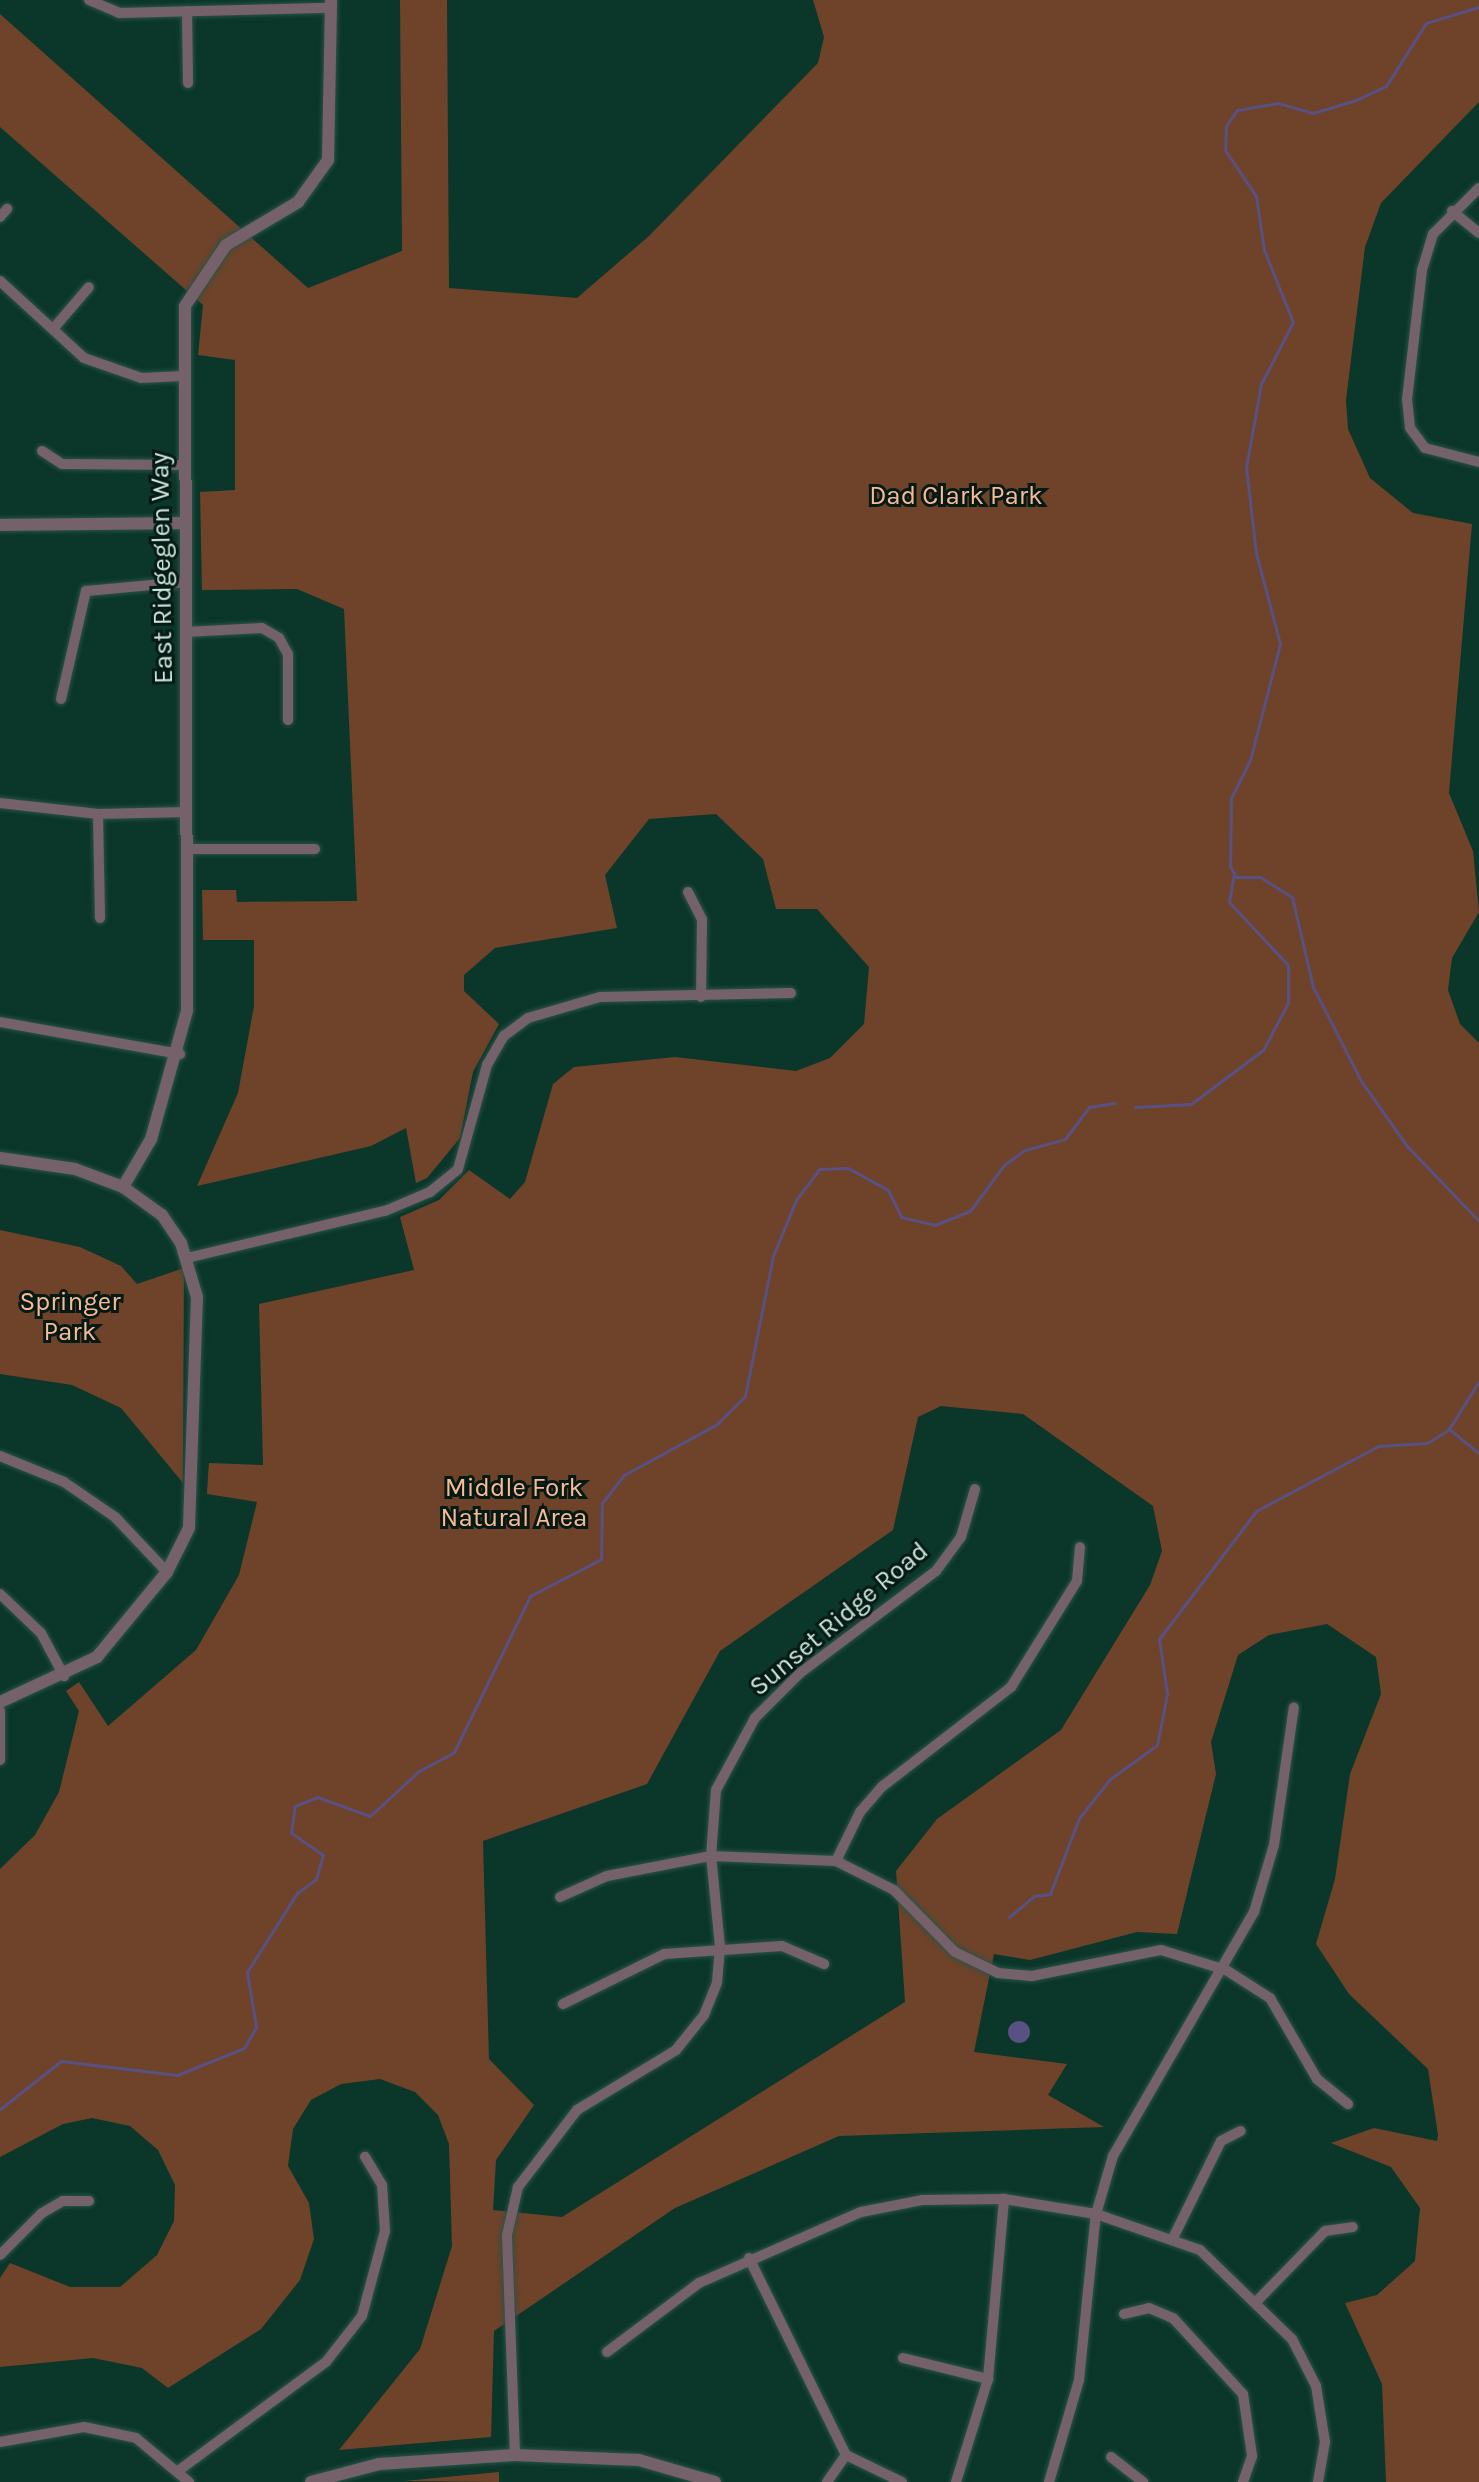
<!DOCTYPE html>
<style>
body{margin:0}
#map{position:relative;width:1479px;height:2482px;overflow:hidden;background:#0b362a;font-family:Karla,sans-serif}
div>[style]{position:absolute}
[style*='--x']{left:calc(var(--x)*1px);top:calc(var(--y)*1px);width:calc(var(--w)*1px);rotate:calc(var(--a)*1deg)}
.green>*{inset:0;background:#6e432a}
.water>*{inset:0;background:#595083}
.round{border-radius:50%}
.stream>*{height:3px;margin:-1.5px;padding:0 1.5px;transform-origin:1.5px;border-radius:1.5px;background:#595083}
.roads{filter:drop-shadow(0 0 2px #2a5347) drop-shadow(0 0 2px #2a5347)}
.minor>*{height:10px;margin:-5px;padding:0 5px;transform-origin:5px;border-radius:5px;background:#75616a}
.tertiary>*{height:12px;margin:-6px;padding:0 6px;transform-origin:6px;border-radius:6px;background:#75616a}
span{translate:-50% -50%;white-space:nowrap;text-align:center;line-height:1.15;-webkit-text-stroke:6px #051a14;paint-order:stroke}
.park-label{font-size:26px;color:#faba96}
.street-label{font-size:26px;color:#cee9de}
</style>
<div id="map">
<div class="green">
<div style="clip-path:polygon(evenodd,400px 0,447px 0,449px 288px,577px 298px,649px 236px,818px 63px,824px 37px,813px 0,1479px 0,1479px 102px,1381px 203px,1365px 247px,1346px 400px,1348px 429px,1370px 478px,1413px 513px,1472px 524px,1449px 793px,1473px 851px,1479px 912px,1452px 958px,1448px 990px,1460px 1024px,1479px 1043px,1479px 2482px,1386px 2482px,1382px 2384px,1345px 2303px,1377px 2295px,1415px 2261px,1420px 2208px,1391px 2167px,1331px 2143px,1374px 2128px,1437px 2141px,1438px 2135px,1428px 2069px,1349px 1994px,1316px 1944px,1335px 1879px,1350px 1774px,1381px 1694px,1376px 1657px,1327px 1624px,1269px 1635px,1238px 1655px,1211px 1742px,1216px 1774px,1177px 1934px,1137px 1932px,1030px 1960px,994px 1954px,974px 2052px,1067px 2064px,1048px 2095px,1104px 2127px,839px 2136px,675px 2208px,494px 2331px,491px 2437px,339px 2450px,420px 2349px,452px 2246px,449px 2144px,438px 2115px,415px 2092px,380px 2079px,341px 2084px,311px 2100px,293px 2129px,288px 2166px,309px 2203px,314px 2239px,300px 2280px,261px 2329px,168px 2388px,142px 2368px,93px 2358px,0 2367px,0 2278px,10px 2263px,70px 2287px,120px 2287px,157px 2255px,174px 2221px,175px 2185px,158px 2150px,130px 2126px,92px 2118px,63px 2124px,0 2157px,0 1869px,35px 1835px,59px 1792px,79px 1711px,66px 1691px,79px 1682px,108px 1726px,196px 1650px,239px 1575px,257px 1502px,207px 1494px,208px 1475px,209px 1463px,263px 1465px,259px 1304px,414px 1270px,400px 1217px,439px 1200px,469px 1170px,510px 1199px,525px 1182px,553px 1084px,574px 1067px,675px 1057px,796px 1071px,830px 1058px,864px 1024px,869px 967px,817px 909px,776px 909px,763px 859px,716px 814px,649px 819px,605px 875px,617px 928px,495px 948px,464px 975px,464px 991px,499px 1024px,473px 1072px,460px 1138px,427px 1178px,416px 1183px,406px 1128px,371px 1146px,197px 1186px,238px 1093px,254px 1006px,254px 940px,203px 940px,202px 890px,236px 890px,237px 902px,357px 901px,344px 609px,297px 589px,202px 590px,200px 492px,235px 490px,235px 360px,198px 355px,203px 305px,0 127px,0 14px,308px 288px,402px 251px,400px 0,941px 1406px,1023px 1414px,1153px 1506px,1162px 1551px,1150px 1585px,1061px 1730px,937px 1819px,896px 1871px,905px 2002px,562px 2217px,493px 2210px,496px 2160px,534px 2105px,489px 2059px,483px 1841px,647px 1784px,720px 1651px,893px 1530px,918px 1417px,941px 1406px)"></div>
<div style="clip-path:polygon(0 1230px,80px 1247px,121px 1266px,137px 1284px,184px 1268px,183px 1483px,121px 1408px,72px 1385px,0 1374px)"></div>
<div style="clip-path:polygon(499px 2472px,499px 2482px,404px 2481px)"></div>
</div>
<div class="water">
<div class="round" style="left:1008px;top:2021px;width:22px;height:22px"></div>
</div>
<div class="stream">
<div style="--x:1479;--y:7;--w:55;--a:163.2"></div>
<div style="--x:1426;--y:23;--w:75;--a:122.4"></div>
<div style="--x:1386;--y:86;--w:33;--a:155"></div>
<div style="--x:1356;--y:100;--w:45;--a:163.2"></div>
<div style="--x:1313;--y:113;--w:35;--a:-164"></div>
<div style="--x:1279;--y:103;--w:43;--a:170.5"></div>
<div style="--x:1237;--y:110;--w:19;--a:125"></div>
<div style="--x:1226;--y:126;--w:24;--a:92"></div>
<div style="--x:1225;--y:150;--w:55;--a:56"></div>
<div style="--x:1256;--y:196;--w:55;--a:81.6"></div>
<div style="--x:1264;--y:250;--w:78;--a:68.1"></div>
<div style="--x:1293;--y:322;--w:70;--a:117.3"></div>
<div style="--x:1261;--y:384;--w:84;--a:100.2"></div>
<div style="--x:1246;--y:467;--w:87;--a:83.4"></div>
<div style="--x:1256;--y:553;--w:94;--a:75.2"></div>
<div style="--x:1280;--y:644;--w:120;--a:104.5"></div>
<div style="--x:1250;--y:760;--w:42;--a:116.6"></div>
<div style="--x:1231;--y:798;--w:68;--a:90.8"></div>
<div style="--x:1230;--y:866;--w:13;--a:61"></div>
<div style="--x:1236;--y:877;--w:24;--a:0"></div>
<div style="--x:1260;--y:877;--w:38;--a:32"></div>
<div style="--x:1292;--y:897;--w:92;--a:76.9"></div>
<div style="--x:1313;--y:987;--w:106;--a:62.9"></div>
<div style="--x:1361;--y:1081;--w:80;--a:54.7"></div>
<div style="--x:1407;--y:1146;--w:104;--a:46.2"></div>
<div style="--x:1135;--y:1107;--w:56;--a:-3.1"></div>
<div style="--x:1191;--y:1104;--w:90;--a:-36.9"></div>
<div style="--x:1263;--y:1050;--w:53;--a:-62"></div>
<div style="--x:1288;--y:1003;--w:38;--a:-90"></div>
<div style="--x:1288;--y:965;--w:86;--a:-133.1"></div>
<div style="--x:1229;--y:902;--w:28;--a:-80"></div>
<div style="--x:1479;--y:1381;--w:57;--a:122"></div>
<div style="--x:1449;--y:1429;--w:38;--a:39"></div>
<div style="--x:1009;--y:1917;--w:33;--a:-40"></div>
<div style="--x:1034;--y:1896;--w:16;--a:-7"></div>
<div style="--x:1050;--y:1894;--w:81;--a:-69.1"></div>
<div style="--x:1079;--y:1818;--w:50;--a:-51.5"></div>
<div style="--x:1110;--y:1779;--w:58;--a:-35.9"></div>
<div style="--x:1157;--y:1745;--w:52;--a:-78.9"></div>
<div style="--x:1167;--y:1694;--w:56;--a:-98.3"></div>
<div style="--x:1159;--y:1639;--w:161;--a:-52.8"></div>
<div style="--x:1256;--y:1511;--w:138;--a:-28"></div>
<div style="--x:1378;--y:1446;--w:49;--a:-3.5"></div>
<div style="--x:1427;--y:1443;--w:26;--a:-32"></div>
<div style="--x:0;--y:2109;--w:78;--a:-38.2"></div>
<div style="--x:61;--y:2061;--w:117;--a:6.9"></div>
<div style="--x:177;--y:2075;--w:72;--a:-21.9"></div>
<div style="--x:244;--y:2048;--w:24;--a:-60"></div>
<div style="--x:256;--y:2027;--w:56;--a:-99.3"></div>
<div style="--x:247;--y:1972;--w:93;--a:-57.7"></div>
<div style="--x:297;--y:1893;--w:24;--a:-36"></div>
<div style="--x:316;--y:1879;--w:25;--a:-74"></div>
<div style="--x:323;--y:1855;--w:39;--a:-145"></div>
<div style="--x:291;--y:1833;--w:27;--a:-82"></div>
<div style="--x:295;--y:1806;--w:24;--a:-22"></div>
<div style="--x:317;--y:1797;--w:56;--a:19.7"></div>
<div style="--x:370;--y:1816;--w:67;--a:-42.6"></div>
<div style="--x:419;--y:1771;--w:40;--a:-28"></div>
<div style="--x:454;--y:1752;--w:174;--a:-64"></div>
<div style="--x:530;--y:1596;--w:80;--a:-27.5"></div>
<div style="--x:601;--y:1559;--w:56;--a:-89"></div>
<div style="--x:602;--y:1503;--w:36;--a:-52"></div>
<div style="--x:624;--y:1475;--w:106;--a:-28.7"></div>
<div style="--x:717;--y:1424;--w:40;--a:-45"></div>
<div style="--x:745;--y:1396;--w:143;--a:-78.7"></div>
<div style="--x:773;--y:1256;--w:61;--a:-67.7"></div>
<div style="--x:796;--y:1200;--w:39;--a:-53"></div>
<div style="--x:819;--y:1169;--w:29;--a:-2"></div>
<div style="--x:848;--y:1168;--w:46;--a:28.8"></div>
<div style="--x:888;--y:1190;--w:30;--a:64"></div>
<div style="--x:901;--y:1217;--w:35;--a:13"></div>
<div style="--x:935;--y:1225;--w:38;--a:-22"></div>
<div style="--x:970;--y:1211;--w:57;--a:-53.5"></div>
<div style="--x:1004;--y:1165;--w:26;--a:-36"></div>
<div style="--x:1025;--y:1150;--w:41;--a:-15.4"></div>
<div style="--x:1065;--y:1139;--w:40;--a:-53"></div>
<div style="--x:1089;--y:1107;--w:26;--a:-9"></div>
</div>
<div class="roads">
<div class="minor">
<div style="--x:89;--y:0;--w:33;--a:23"></div>
<div style="--x:119;--y:13;--w:212;--a:-1.4"></div>
<div style="--x:187;--y:11;--w:72;--a:89.2"></div>
<div style="--x:1479;--y:188;--w:65;--a:135"></div>
<div style="--x:1433;--y:234;--w:38;--a:107"></div>
<div style="--x:1422;--y:270;--w:130;--a:96.6"></div>
<div style="--x:1407;--y:399;--w:29;--a:84"></div>
<div style="--x:1410;--y:428;--w:25;--a:53"></div>
<div style="--x:1425;--y:448;--w:56;--a:14.5"></div>
<div style="--x:1452;--y:211;--w:35;--a:39"></div>
<div style="--x:0;--y:217;--w:11;--a:-49"></div>
<div style="--x:0;--y:281;--w:114;--a:42.5"></div>
<div style="--x:84;--y:358;--w:60;--a:19.3"></div>
<div style="--x:141;--y:378;--w:41;--a:-2.8"></div>
<div style="--x:53;--y:329;--w:55;--a:-49.4"></div>
<div style="--x:42;--y:451;--w:24;--a:33"></div>
<div style="--x:62;--y:464;--w:121;--a:0.5"></div>
<div style="--x:185;--y:632;--w:77;--a:-3"></div>
<div style="--x:262;--y:628;--w:20;--a:30"></div>
<div style="--x:279;--y:638;--w:18;--a:61"></div>
<div style="--x:288;--y:654;--w:66;--a:90"></div>
<div style="--x:61;--y:699;--w:111;--a:-77"></div>
<div style="--x:86;--y:591;--w:99;--a:-5.2"></div>
<div style="--x:0;--y:803;--w:99;--a:6.4"></div>
<div style="--x:98;--y:814;--w:89;--a:-1.3"></div>
<div style="--x:98;--y:814;--w:104;--a:88.9"></div>
<div style="--x:188;--y:849;--w:127;--a:0"></div>
<div style="--x:688;--y:892;--w:30;--a:63"></div>
<div style="--x:702;--y:919;--w:78;--a:90.7"></div>
<div style="--x:0;--y:1022;--w:183;--a:10.1"></div>
<div style="--x:187;--y:1258;--w:204;--a:-13.4"></div>
<div style="--x:385;--y:1211;--w:49;--a:-22.9"></div>
<div style="--x:430;--y:1192;--w:36;--a:-39"></div>
<div style="--x:458;--y:1169;--w:108;--a:-74.4"></div>
<div style="--x:487;--y:1065;--w:34;--a:-60"></div>
<div style="--x:504;--y:1036;--w:30;--a:-37"></div>
<div style="--x:528;--y:1018;--w:75;--a:-16.3"></div>
<div style="--x:600;--y:997;--w:191;--a:-1.2"></div>
<div style="--x:0;--y:1456;--w:69;--a:22.1"></div>
<div style="--x:64;--y:1482;--w:62;--a:34.5"></div>
<div style="--x:115;--y:1517;--w:76;--a:46.6"></div>
<div style="--x:0;--y:1594;--w:57;--a:43.6"></div>
<div style="--x:41;--y:1633;--w:49;--a:61.9"></div>
<div style="--x:0;--y:1711;--w:49;--a:90"></div>
<div style="--x:836;--y:1861;--w:55;--a:-63.9"></div>
<div style="--x:860;--y:1812;--w:35;--a:-49"></div>
<div style="--x:883;--y:1786;--w:162;--a:-37.7"></div>
<div style="--x:1011;--y:1687;--w:125;--a:-58.1"></div>
<div style="--x:1077;--y:1581;--w:34;--a:-85"></div>
<div style="--x:560;--y:1897;--w:51;--a:-24.1"></div>
<div style="--x:607;--y:1876;--w:106;--a:-10.9"></div>
<div style="--x:711;--y:1856;--w:125;--a:2.3"></div>
<div style="--x:836;--y:1861;--w:65;--a:26.6"></div>
<div style="--x:894;--y:1890;--w:87;--a:45.5"></div>
<div style="--x:955;--y:1952;--w:48;--a:26"></div>
<div style="--x:998;--y:1973;--w:34;--a:5"></div>
<div style="--x:1032;--y:1976;--w:132;--a:-11.4"></div>
<div style="--x:1161;--y:1950;--w:68;--a:17.1"></div>
<div style="--x:1226;--y:1970;--w:52;--a:32.5"></div>
<div style="--x:1270;--y:1998;--w:94;--a:59.9"></div>
<div style="--x:1317;--y:2079;--w:40;--a:39"></div>
<div style="--x:563;--y:2004;--w:113;--a:-26.3"></div>
<div style="--x:664;--y:1954;--w:118;--a:-3.9"></div>
<div style="--x:782;--y:1946;--w:46;--a:23.2"></div>
<div style="--x:1173;--y:2238;--w:108;--a:-63.7"></div>
<div style="--x:1221;--y:2141;--w:22;--a:-27"></div>
<div style="--x:0;--y:2255;--w:59;--a:-45"></div>
<div style="--x:42;--y:2213;--w:24;--a:-30"></div>
<div style="--x:63;--y:2201;--w:26;--a:0"></div>
<div style="--x:749;--y:2258;--w:220;--a:63.8"></div>
<div style="--x:846;--y:2455;--w:62;--a:25.7"></div>
<div style="--x:1257;--y:2301;--w:98;--a:-45.8"></div>
<div style="--x:1325;--y:2231;--w:28;--a:-8"></div>
<div style="--x:1124;--y:2314;--w:26;--a:-13"></div>
<div style="--x:1149;--y:2308;--w:26;--a:23"></div>
<div style="--x:1173;--y:2318;--w:103;--a:47.4"></div>
<div style="--x:1243;--y:2394;--w:63;--a:81.7"></div>
<div style="--x:1252;--y:2456;--w:28;--a:109"></div>
<div style="--x:607;--y:2352;--w:115;--a:-36.9"></div>
<div style="--x:699;--y:2283;--w:177;--a:-23.7"></div>
<div style="--x:861;--y:2212;--w:62;--a:-11.1"></div>
<div style="--x:922;--y:2200;--w:82;--a:-0.7"></div>
<div style="--x:1004;--y:2199;--w:93;--a:9.3"></div>
<div style="--x:1096;--y:2214;--w:110;--a:19.1"></div>
<div style="--x:1200;--y:2250;--w:128;--a:44.1"></div>
<div style="--x:1292;--y:2339;--w:53;--a:62.9"></div>
<div style="--x:1316;--y:2386;--w:57;--a:80.9"></div>
<div style="--x:1325;--y:2442;--w:41;--a:99.9"></div>
<div style="--x:903;--y:2358;--w:88;--a:13.9"></div>
<div style="--x:0;--y:2442;--w:85;--a:-10.1"></div>
<div style="--x:84;--y:2427;--w:53;--a:11.9"></div>
<div style="--x:136;--y:2438;--w:69;--a:39.7"></div>
<div style="--x:515;--y:2455;--w:220;--a:-92.1"></div>
<div style="--x:507;--y:2235;--w:49;--a:-77.1"></div>
<div style="--x:518;--y:2187;--w:97;--a:-52.5"></div>
<div style="--x:577;--y:2110;--w:116;--a:-31.2"></div>
<div style="--x:676;--y:2050;--w:45;--a:-51.3"></div>
<div style="--x:704;--y:2015;--w:35;--a:-68"></div>
<div style="--x:717;--y:1982;--w:35;--a:-85"></div>
<div style="--x:720;--y:1947;--w:91;--a:-95.6"></div>
<div style="--x:711;--y:1856;--w:66;--a:-85.7"></div>
<div style="--x:716;--y:1790;--w:82;--a:-61.6"></div>
<div style="--x:755;--y:1718;--w:64;--a:-45"></div>
<div style="--x:800;--y:1673;--w:170;--a:-36.9"></div>
<div style="--x:936;--y:1571;--w:42;--a:-53.7"></div>
<div style="--x:961;--y:1537;--w:50;--a:-73.7"></div>
<div style="--x:1111;--y:2457;--w:41;--a:38"></div>
<div style="--x:178;--y:2471;--w:184;--a:-36.4"></div>
<div style="--x:326;--y:2362;--w:58;--a:-52"></div>
<div style="--x:362;--y:2316;--w:88;--a:-74.9"></div>
<div style="--x:385;--y:2231;--w:46;--a:-93.7"></div>
<div style="--x:382;--y:2185;--w:33;--a:-121"></div>
<div style="--x:827;--y:2482;--w:33;--a:-55"></div>
<div style="--x:956;--y:2482;--w:108;--a:-72.7"></div>
<div style="--x:988;--y:2379;--w:181;--a:-84.9"></div>
<div style="--x:1049;--y:2482;--w:106;--a:-73.6"></div>
<div style="--x:1079;--y:2380;--w:167;--a:-84.2"></div>
<div style="--x:1096;--y:2214;--w:60;--a:-73.7"></div>
<div style="--x:1113;--y:2156;--w:282;--a:-60"></div>
<div style="--x:1254;--y:1912;--w:70;--a:-73.4"></div>
<div style="--x:1274;--y:1845;--w:139;--a:-81.8"></div>
</div>
<div class="tertiary">
<div style="--x:0;--y:525;--w:184;--a:-0.6"></div>
<div style="--x:0;--y:1158;--w:76;--a:8.3"></div>
<div style="--x:75;--y:1169;--w:51;--a:20.6"></div>
<div style="--x:123;--y:1187;--w:48;--a:35.7"></div>
<div style="--x:162;--y:1215;--w:34;--a:56"></div>
<div style="--x:181;--y:1243;--w:56;--a:73.5"></div>
<div style="--x:197;--y:1297;--w:231;--a:92"></div>
<div style="--x:189;--y:1528;--w:49;--a:116.6"></div>
<div style="--x:167;--y:1572;--w:110;--a:129.5"></div>
<div style="--x:97;--y:1657;--w:107;--a:155.1"></div>
<div style="--x:123;--y:1187;--w:56;--a:-59.7"></div>
<div style="--x:151;--y:1139;--w:133;--a:-74.3"></div>
<div style="--x:187;--y:1011;--w:705;--a:-90.16"></div>
<div style="--x:185;--y:306;--w:73;--a:-56.1"></div>
<div style="--x:226;--y:245;--w:84;--a:-30.8"></div>
<div style="--x:298;--y:202;--w:52;--a:-54.5"></div>
<div style="--x:328;--y:160;--w:160;--a:-88.9"></div>
<div style="--x:311;--y:2482;--w:70;--a:-14.8"></div>
<div style="--x:379;--y:2464;--w:136;--a:-3.8"></div>
<div style="--x:515;--y:2455;--w:124;--a:2.3"></div>
<div style="--x:639;--y:2460;--w:79;--a:16.1"></div>
</div>
</div>
<div class="park-label">
<span style="left:956px;top:496px">Dad Clark Park</span>
<span style="left:70px;top:1317px">Springer<br>Park</span>
<span style="left:514px;top:1503px">Middle Fork<br>Natural Area</span>
</div>
<div class="street-label">
<span style="left:162px;top:568px;rotate:-91deg">East Ridgeglen Way</span>
<span style="left:839px;top:1619px;rotate:-40deg">Sunset Ridge Road</span>
</div>
</div>
